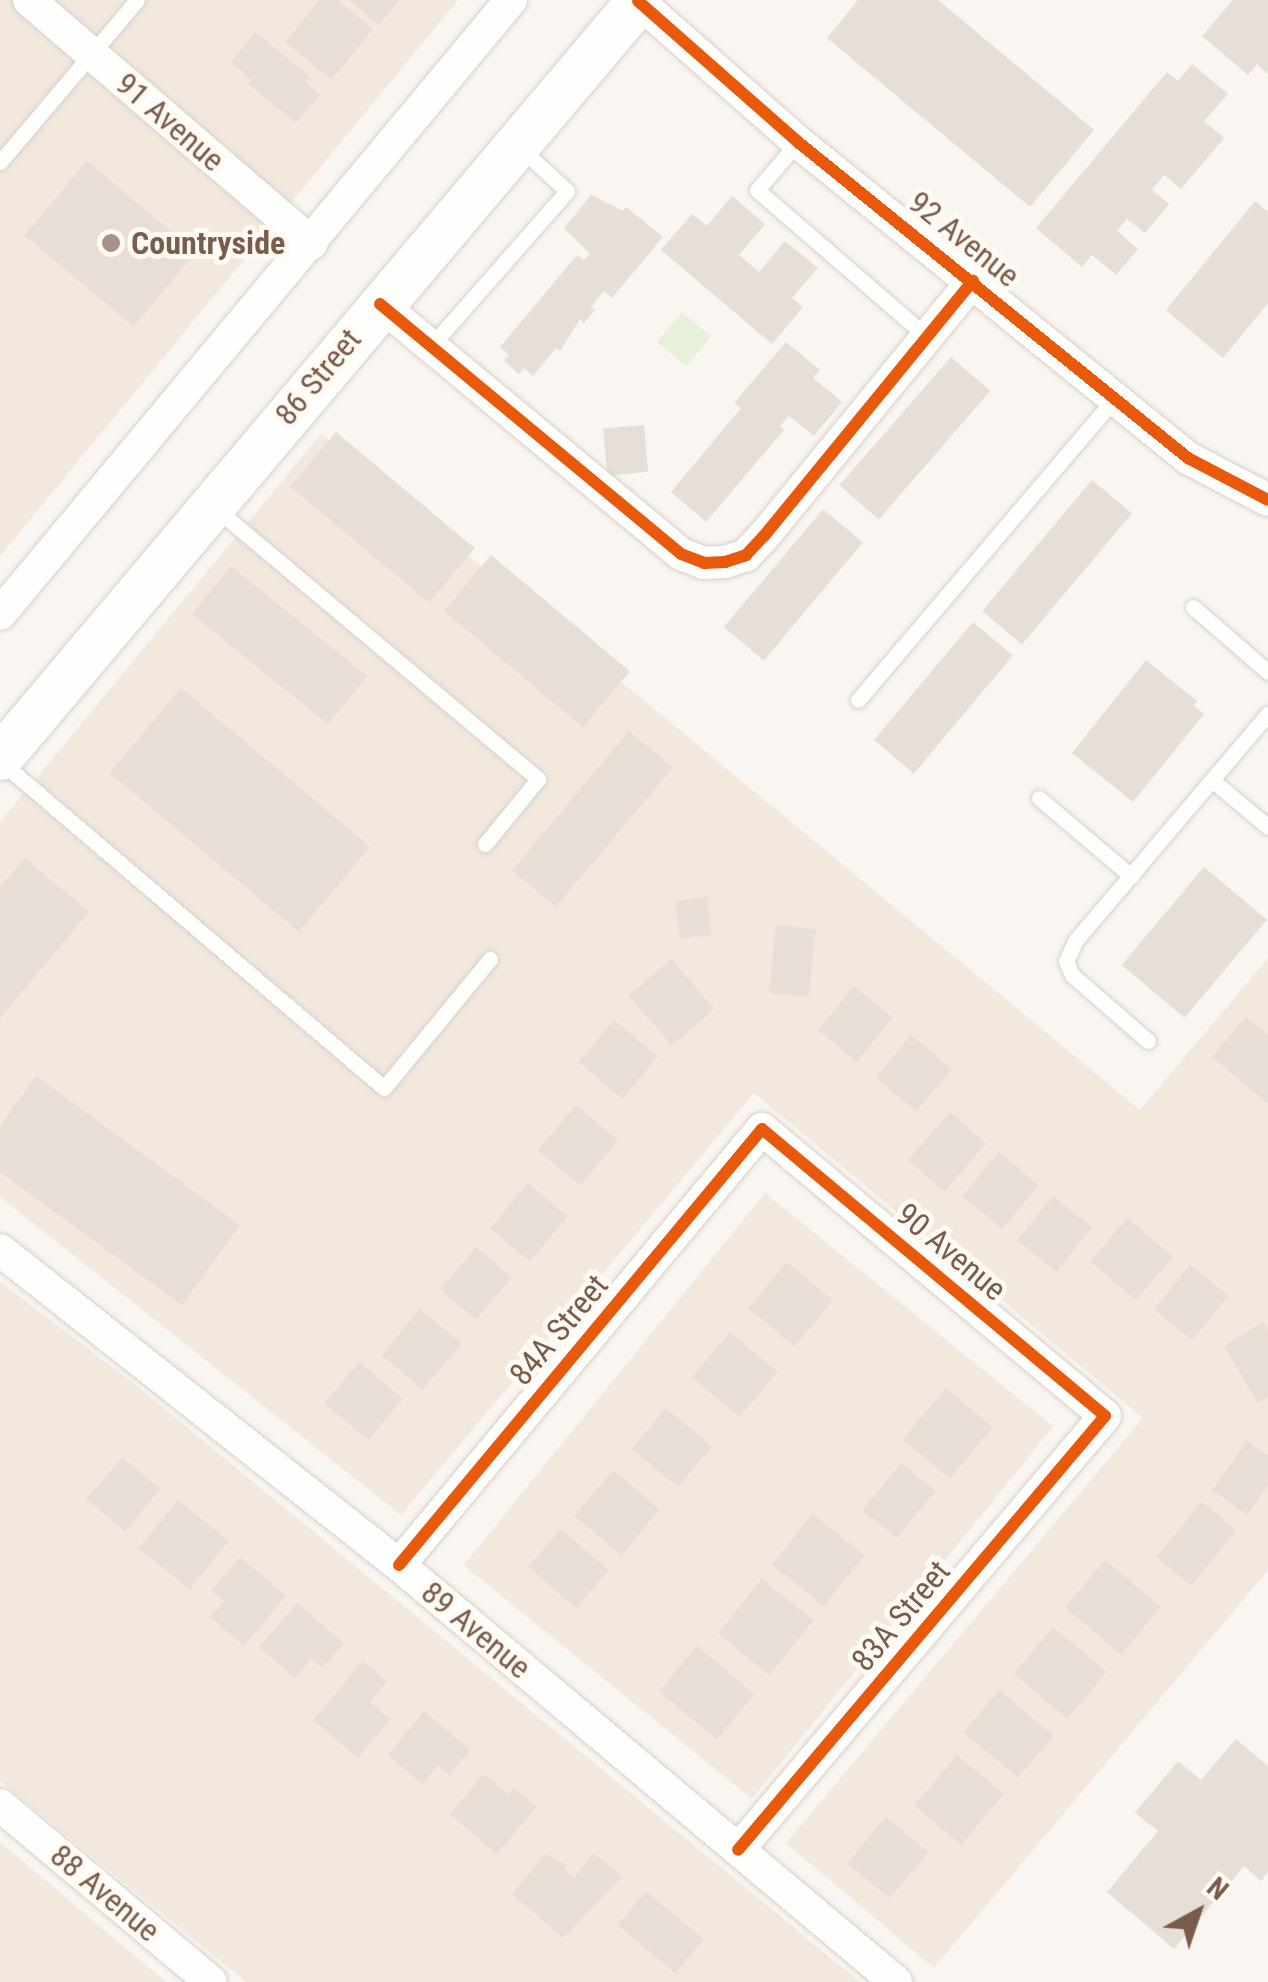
<!DOCTYPE html>
<style>
body{margin:0}
#map{position:relative;width:1268px;height:1982px;overflow:hidden;background:#f9f5f0;font-family:"Roboto Condensed",sans-serif}
div>[style]{position:absolute}
[style*='--x']{left:calc(var(--x)*1px);top:calc(var(--y)*1px);width:calc(var(--w)*1px);rotate:calc(var(--a)*1deg)}
.residential>*{inset:0;background:#f2e8de;transform-origin:0 0}
.green>*{inset:0;background:#e7f0db;transform-origin:0 0}
.building>*{inset:0;background:#e6ded7;transform-origin:0 0}
.roads{filter:drop-shadow(0 0 2px #d7d1cb) drop-shadow(0 0 2px #d7d1cb)}
.lane>*{height:15px;margin:-7.5px;padding:0 7.5px;transform-origin:7.5px;border-radius:7.5px;background:#fefefd}
.street>*{height:32px;margin:-16px;padding:0 16px;transform-origin:16px;border-radius:16px;background:#fefefd}
.secondary>*{height:45px;margin:-22.5px;padding:0 22.5px;transform-origin:22.5px;border-radius:22.5px;background:#fefefd}
.cycleway>*{height:12px;margin:-6px;padding:0 6px;transform-origin:6px;border-radius:6px;background:#e8590c}
.dots>*{width:28px;height:28px;translate:-50% -50%;box-sizing:border-box;border:5px solid #fffaf3;border-radius:50%}
span{translate:-50% -50%;white-space:nowrap;text-align:center;line-height:1.15;-webkit-text-stroke:10px #fffaf3;paint-order:stroke}
.street-label{font-size:32px;color:#7a5c4d}
.poi-label{font-size:32px;color:#7a5c4d;font-weight:700}
.left{translate:0 -50%;text-align:left}
.north{position:absolute;left:1148px;top:1862px;width:100px;height:100px;-webkit-text-stroke:8px #fffaf3;paint-order:stroke;rotate:40deg;font-size:28px;font-weight:700;line-height:40px;text-align:center;color:#7a5c4d}
.north::after{content:'';display:block;margin:auto;width:35px;height:45px;background:#7a5c4d;clip-path:polygon(50% 0,100% 100%,50% 72%,0 100%)}
</style>
<div id="map">
<div class="residential">
<div style="clip-path:polygon(0 0,458px 0,0 556px)"></div>
<div style="clip-path:polygon(321px 434px,1140px 1110px,1268px 958px,1268px 1570px,934px 1968px,786px 1843px,1143px 1418px,754px 1093px,401px 1515px,0 1197px,0 822px)"></div>
<div style="left:765px;top:1193px;width:371px;height:479px;rotate:39deg"></div>
<div style="clip-path:polygon(0 1282px,132px 1382px,860px 1982px,246px 1982px,0 1781px)"></div>
<div style="clip-path:polygon(0 1842px,166px 1982px,0 1982px)"></div>
</div>
<div class="green">
<div style="left:682px;top:312px;width:38px;height:39px;rotate:40deg"></div>
</div>
<div class="building">
<div style="clip-path:polygon(320px 0,338px 0,373px 29px,332px 80px,285px 42px)"></div>
<div style="clip-path:polygon(349px 0,400px 0,379px 25px)"></div>
<div style="clip-path:polygon(858px 0,938px 0,1094px 130px,1030px 207px,827px 38px)"></div>
<div style="clip-path:polygon(1233px 0,1268px 0,1268px 74px,1257px 64px,1248px 75px,1202px 36px)"></div>
<div style="clip-path:polygon(256px 32px,310px 77px,305px 82px,320px 95px,296px 123px,248px 84px,251px 80px,231px 62px)"></div>
<div style="clip-path:polygon(1192px 64px,1228px 94px,1204px 121px,1224px 138px,1181px 189px,1164px 175px,1152px 190px,1169px 204px,1145px 233px,1127px 219px,1117px 231px,1138px 249px,1116px 275px,1092px 255px,1082px 267px,1036px 228px,1167px 72px,1178px 81px)"></div>
<div style="left:87px;top:161px;width:142px;height:97px;rotate:40deg"></div>
<div style="clip-path:polygon(591px 195px,623px 211px,626px 207px,663px 237px,612px 298px,604px 291px,591px 307px,595px 310px,584px 323px,580px 319px,560px 351px,556px 348px,533px 376px,524px 368px,519px 374px,504px 361px,509px 355px,500px 347px,577px 255px,584px 260px,590px 254px,564px 228px)"></div>
<div style="clip-path:polygon(732px 196px,765px 224px,739px 255px,759px 272px,785px 241px,818px 268px,792px 298px,803px 307px,772px 344px,661px 250px,692px 214px,707px 226px)"></div>
<div style="clip-path:polygon(1255px 201px,1268px 212px,1268px 303px,1223px 358px,1166px 310px)"></div>
<div style="clip-path:polygon(786px 342px,820px 370px,813px 378px,842px 402px,814px 436px,789px 416px,780px 426px,784px 430px,706px 522px,671px 492px,741px 408px,734px 403px)"></div>
<div style="left:951px;top:357px;width:52px;height:170px;rotate:41deg"></div>
<div style="left:644px;top:425px;width:47px;height:41px;rotate:85deg"></div>
<div style="left:336px;top:432px;width:181px;height:71px;rotate:40deg"></div>
<div style="left:1092px;top:480px;width:52px;height:171px;rotate:40deg"></div>
<div style="left:823px;top:509px;width:52px;height:154px;rotate:40deg"></div>
<div style="left:491px;top:555px;width:181px;height:73px;rotate:40deg"></div>
<div style="left:231px;top:566px;width:175px;height:62px;rotate:39deg"></div>
<div style="left:973px;top:622px;width:52px;height:154px;rotate:40deg"></div>
<div style="clip-path:polygon(1146px 660px,1197px 701px,1194px 706px,1204px 714px,1133px 802px,1072px 753px)"></div>
<div style="left:181px;top:688px;width:247px;height:111px;rotate:40deg"></div>
<div style="left:629px;top:731px;width:57px;height:182px;rotate:40deg"></div>
<div style="clip-path:polygon(25px 858px,89px 912px,0 1018px,0 887px)"></div>
<div style="left:1204px;top:867px;width:82px;height:128px;rotate:40deg"></div>
<div style="left:707px;top:897px;width:38px;height:32px;rotate:83deg"></div>
<div style="left:776px;top:925px;width:40px;height:68px;rotate:6deg"></div>
<div style="left:671px;top:959px;width:66px;height:56px;rotate:49deg"></div>
<div style="left:854px;top:986px;width:50px;height:57px;rotate:39deg"></div>
<div style="clip-path:polygon(1246px 1017px,1268px 1035px,1268px 1104px,1212px 1057px)"></div>
<div style="left:614px;top:1020px;width:57px;height:55px;rotate:40deg"></div>
<div style="left:911px;top:1035px;width:53px;height:55px;rotate:40deg"></div>
<div style="clip-path:polygon(36px 1076px,240px 1225px,182px 1305px,0 1172px,0 1126px)"></div>
<div style="left:576px;top:1105px;width:55px;height:59px;rotate:40deg"></div>
<div style="left:950px;top:1112px;width:48px;height:64px;rotate:41deg"></div>
<div style="left:999px;top:1152px;width:52px;height:57px;rotate:40deg"></div>
<div style="left:528px;top:1183px;width:52px;height:59px;rotate:40deg"></div>
<div style="left:1053px;top:1196px;width:50px;height:57px;rotate:39deg"></div>
<div style="left:1127px;top:1218px;width:60px;height:57px;rotate:40deg"></div>
<div style="left:476px;top:1247px;width:47px;height:56px;rotate:40deg"></div>
<div style="left:787px;top:1262px;width:60px;height:60px;rotate:40deg"></div>
<div style="left:1190px;top:1265px;width:49px;height:57px;rotate:39deg"></div>
<div style="left:420px;top:1309px;width:54px;height:60px;rotate:40deg"></div>
<div style="clip-path:polygon(1263px 1322px,1268px 1330px,1268px 1397px,1258px 1403px,1224px 1346px)"></div>
<div style="left:730px;top:1332px;width:62px;height:59px;rotate:40deg"></div>
<div style="left:359px;top:1362px;width:57px;height:54px;rotate:40deg"></div>
<div style="left:946px;top:1388px;width:61px;height:67px;rotate:40deg"></div>
<div style="left:666px;top:1408px;width:60px;height:53px;rotate:40deg"></div>
<div style="clip-path:polygon(1247px 1441px,1268px 1456px,1268px 1485px,1247px 1515px,1212px 1490px)"></div>
<div style="left:122px;top:1457px;width:50px;height:55px;rotate:40deg"></div>
<div style="left:901px;top:1463px;width:44px;height:61px;rotate:39deg"></div>
<div style="left:613px;top:1470px;width:61px;height:60px;rotate:40deg"></div>
<div style="left:178px;top:1500px;width:65px;height:62px;rotate:39deg"></div>
<div style="left:1202px;top:1502px;width:45px;height:71px;rotate:40deg"></div>
<div style="left:813px;top:1514px;width:66px;height:65px;rotate:39deg"></div>
<div style="left:561px;top:1529px;width:63px;height:50px;rotate:41deg"></div>
<div style="clip-path:polygon(240px 1557px,286px 1596px,244px 1646px,210px 1617px,224px 1601px,211px 1591px)"></div>
<div style="left:1105px;top:1560px;width:73px;height:62px;rotate:40deg"></div>
<div style="left:762px;top:1579px;width:66px;height:70px;rotate:39deg"></div>
<div style="clip-path:polygon(297px 1603px,344px 1643px,322px 1668px,311px 1659px,295px 1678px,259px 1647px)"></div>
<div style="left:1053px;top:1627px;width:70px;height:61px;rotate:40deg"></div>
<div style="left:697px;top:1646px;width:75px;height:59px;rotate:40deg"></div>
<div style="clip-path:polygon(363px 1661px,387px 1681px,370px 1702px,390px 1719px,358px 1758px,313px 1720px)"></div>
<div style="left:999px;top:1690px;width:71px;height:55px;rotate:40deg"></div>
<div style="clip-path:polygon(424px 1711px,470px 1750px,449px 1775px,438px 1765px,422px 1784px,388px 1755px)"></div>
<div style="clip-path:polygon(1236px 1739px,1268px 1766px,1268px 1872px,1261px 1881px,1244px 1866px,1174px 1949px,1107px 1892px,1158px 1831px,1135px 1813px,1178px 1761px,1201px 1780px)"></div>
<div style="left:957px;top:1755px;width:61px;height:66px;rotate:40deg"></div>
<div style="clip-path:polygon(484px 1774px,509px 1795px,514px 1788px,537px 1807px,497px 1854px,450px 1814px)"></div>
<div style="left:886px;top:1817px;width:55px;height:60px;rotate:40deg"></div>
<div style="clip-path:polygon(594px 1853px,622px 1877px,563px 1938px,512px 1894px,546px 1854px,565px 1864px,564px 1869px,574px 1877px)"></div>
<div style="left:646px;top:1891px;width:75px;height:44px;rotate:40deg"></div>
</div>
<div class="roads">
<div class="lane">
<div style="--x:798;--y:142;--w:63;--a:130.5"></div>
<div style="--x:757;--y:190;--w:223;--a:40.8"></div>
<div style="--x:0;--y:162;--w:212;--a:-49.8"></div>
<div style="--x:431;--y:346;--w:206;--a:-48.7"></div>
<div style="--x:567;--y:191;--w:65;--a:-137.5"></div>
<div style="--x:214;--y:507;--w:423;--a:40"></div>
<div style="--x:538;--y:779;--w:84;--a:129.2"></div>
<div style="--x:1193;--y:607;--w:99;--a:40.9"></div>
<div style="--x:858;--y:700;--w:398;--a:-49.6"></div>
<div style="--x:0;--y:761;--w:504;--a:40.42"></div>
<div style="--x:384;--y:1088;--w:167;--a:-50.6"></div>
<div style="--x:1212;--y:780;--w:73;--a:40"></div>
<div style="--x:1039;--y:798;--w:121;--a:40.3"></div>
<div style="--x:1148;--y:1041;--w:101;--a:-139"></div>
<div style="--x:1072;--y:975;--w:15;--a:-113"></div>
<div style="--x:1066;--y:961;--w:23;--a:-65"></div>
<div style="--x:1076;--y:940;--w:297;--a:-49.7"></div>
</div>
<div class="street">
<div style="--x:29;--y:0;--w:373;--a:40.7"></div>
<div style="--x:638;--y:1;--w:213;--a:41.4"></div>
<div style="--x:798;--y:142;--w:502;--a:39.02"></div>
<div style="--x:1188;--y:458;--w:90;--a:27.7"></div>
<div style="--x:380;--y:304;--w:391;--a:39.7"></div>
<div style="--x:681;--y:554;--w:25;--a:21"></div>
<div style="--x:704;--y:563;--w:21;--a:-3"></div>
<div style="--x:725;--y:562;--w:22;--a:-18"></div>
<div style="--x:746;--y:555;--w:26;--a:-47"></div>
<div style="--x:764;--y:536;--w:330;--a:-50.7"></div>
<div style="--x:0;--y:614;--w:799;--a:-50.23"></div>
<div style="--x:0;--y:1250;--w:508;--a:38.29"></div>
<div style="--x:399;--y:1565;--w:649;--a:40"></div>
<div style="--x:399;--y:1565;--w:567;--a:-50.22"></div>
<div style="--x:762;--y:1129;--w:447;--a:39.9"></div>
<div style="--x:1105;--y:1416;--w:568;--a:130.22"></div>
<div style="--x:0;--y:1805;--w:275;--a:40"></div>
</div>
<div class="secondary">
<div style="--x:0;--y:757;--w:991;--a:-49.83"></div>
</div>
</div>
<div class="cycleway">
<div style="--x:638;--y:1;--w:213;--a:41.4"></div>
<div style="--x:798;--y:142;--w:502;--a:39.02"></div>
<div style="--x:1188;--y:458;--w:90;--a:27.7"></div>
<div style="--x:380;--y:304;--w:391;--a:39.7"></div>
<div style="--x:681;--y:554;--w:25;--a:21"></div>
<div style="--x:704;--y:563;--w:21;--a:-3"></div>
<div style="--x:725;--y:562;--w:22;--a:-18"></div>
<div style="--x:746;--y:555;--w:26;--a:-47"></div>
<div style="--x:764;--y:536;--w:330;--a:-50.7"></div>
<div style="--x:399;--y:1565;--w:567;--a:-50.22"></div>
<div style="--x:762;--y:1129;--w:447;--a:39.9"></div>
<div style="--x:1105;--y:1416;--w:568;--a:130.22"></div>
</div>
<div class="dots">
<div style="left:111px;top:243px;background:#a69286"></div>
</div>
<div class="street-label">
<span style="left:170px;top:122px;rotate:41deg">91 Avenue</span>
<span style="left:964px;top:239px;rotate:39deg">92 Avenue</span>
<span style="left:318px;top:377px;rotate:-50deg">86 Street</span>
<span style="left:951px;top:1252px;rotate:40deg">90 Avenue</span>
<span style="left:559px;top:1330px;rotate:-50deg">84A Street</span>
<span style="left:901px;top:1616px;rotate:-50deg">83A Street</span>
<span style="left:476px;top:1630px;rotate:40deg">89 Avenue</span>
<span style="left:105px;top:1893px;rotate:40deg">88 Avenue</span>
</div>
<div class="poi-label">
<span class="left" style="left:131px;top:243px">Countryside</span>
</div>
<div class="north">N</div>
</div>
